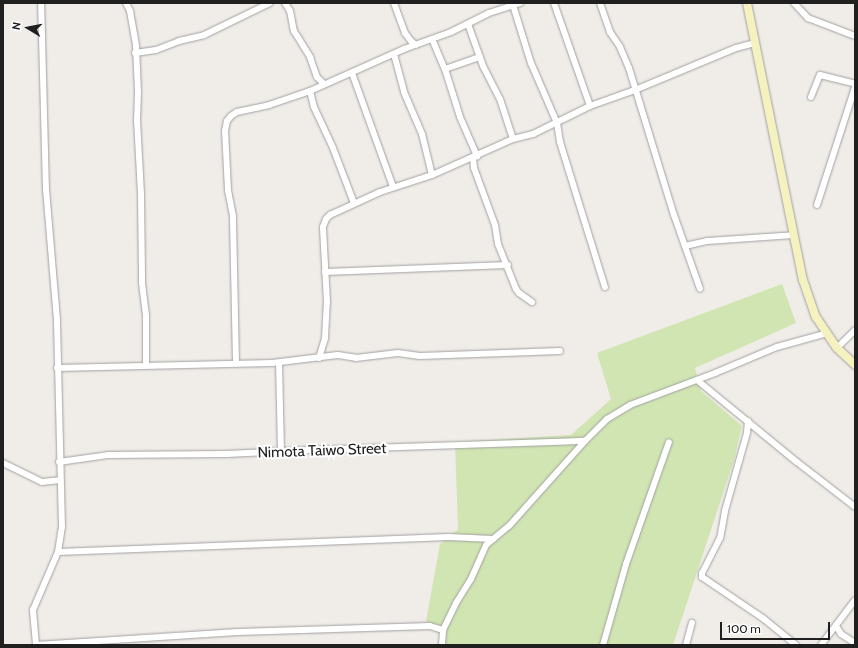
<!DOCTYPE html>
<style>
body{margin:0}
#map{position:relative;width:858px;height:648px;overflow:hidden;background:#f0ece7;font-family:Cabin,sans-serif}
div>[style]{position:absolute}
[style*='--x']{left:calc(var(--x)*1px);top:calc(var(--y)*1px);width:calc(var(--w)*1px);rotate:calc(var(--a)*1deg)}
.grass>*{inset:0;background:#d0e5b2}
.roads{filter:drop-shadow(0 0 1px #a1a1a1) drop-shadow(0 0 1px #a1a1a1)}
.street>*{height:6px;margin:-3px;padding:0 3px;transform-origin:3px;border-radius:3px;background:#fff}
.secondary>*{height:8px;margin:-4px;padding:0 4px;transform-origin:4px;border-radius:4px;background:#f5f2c0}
span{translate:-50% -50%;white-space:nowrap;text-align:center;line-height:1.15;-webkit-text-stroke:4px #fff;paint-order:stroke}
.street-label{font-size:15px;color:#202020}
.frame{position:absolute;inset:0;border:4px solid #202020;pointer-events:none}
.north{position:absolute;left:8px;top:8px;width:40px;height:40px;-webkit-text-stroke:3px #fff;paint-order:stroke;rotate:280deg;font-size:11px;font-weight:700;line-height:16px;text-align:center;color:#202020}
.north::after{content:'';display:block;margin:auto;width:14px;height:18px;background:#202020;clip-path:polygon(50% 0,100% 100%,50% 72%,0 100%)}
.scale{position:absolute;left:720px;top:622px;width:110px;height:18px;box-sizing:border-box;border:2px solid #202020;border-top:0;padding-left:5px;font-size:12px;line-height:14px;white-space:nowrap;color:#202020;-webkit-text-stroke:3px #fff;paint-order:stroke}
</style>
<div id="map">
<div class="grass">
<div style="clip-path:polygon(782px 284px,796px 323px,695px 368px,701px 391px,742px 426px,734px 460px,673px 645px,441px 645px,444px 637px,426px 621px,440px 544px,458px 529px,455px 442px,571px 435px,611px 399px,597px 353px)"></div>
</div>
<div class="roads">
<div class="street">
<div style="--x:126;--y:3;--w:9;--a:63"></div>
<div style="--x:130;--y:11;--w:36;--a:80"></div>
<div style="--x:136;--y:46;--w:46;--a:87.5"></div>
<div style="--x:138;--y:92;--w:28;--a:92"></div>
<div style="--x:137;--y:120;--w:75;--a:86.9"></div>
<div style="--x:141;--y:195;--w:88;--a:89.3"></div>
<div style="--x:142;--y:283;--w:32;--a:83"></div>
<div style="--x:146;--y:315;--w:50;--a:90"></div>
<div style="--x:285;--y:3;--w:9;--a:58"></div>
<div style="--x:290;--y:11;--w:20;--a:79"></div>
<div style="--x:294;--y:31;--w:31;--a:58"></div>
<div style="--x:310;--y:57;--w:21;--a:71"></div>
<div style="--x:317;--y:77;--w:10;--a:45"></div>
<div style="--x:394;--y:3;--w:32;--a:70"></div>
<div style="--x:405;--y:33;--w:10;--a:53"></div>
<div style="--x:411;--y:41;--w:6;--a:39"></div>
<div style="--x:554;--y:3;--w:109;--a:70.7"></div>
<div style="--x:600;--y:3;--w:31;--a:71"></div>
<div style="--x:610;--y:32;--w:18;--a:56"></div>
<div style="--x:620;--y:47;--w:23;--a:67"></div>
<div style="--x:629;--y:68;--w:154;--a:73"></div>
<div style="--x:674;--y:215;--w:78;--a:70.6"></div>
<div style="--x:794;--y:3;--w:21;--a:47"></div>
<div style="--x:808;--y:18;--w:50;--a:21"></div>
<div style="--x:513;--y:5;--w:61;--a:72.8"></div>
<div style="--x:531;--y:63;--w:65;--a:66.6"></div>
<div style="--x:557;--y:123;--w:19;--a:81"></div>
<div style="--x:560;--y:142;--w:152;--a:72.8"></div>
<div style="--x:468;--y:24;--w:45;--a:70.3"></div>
<div style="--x:483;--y:66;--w:37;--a:63"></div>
<div style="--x:500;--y:99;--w:42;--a:72"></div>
<div style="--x:432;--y:39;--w:33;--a:67"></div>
<div style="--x:445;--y:69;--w:50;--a:72.6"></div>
<div style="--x:460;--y:117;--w:43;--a:66.4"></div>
<div style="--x:135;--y:53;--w:21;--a:-8"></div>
<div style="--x:156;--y:50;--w:25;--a:-21"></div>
<div style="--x:179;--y:41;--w:26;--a:-13"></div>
<div style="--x:204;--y:35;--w:73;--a:-25.9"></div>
<div style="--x:394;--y:54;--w:39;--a:75"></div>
<div style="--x:404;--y:92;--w:46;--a:66.8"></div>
<div style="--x:422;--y:134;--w:42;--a:76.3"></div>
<div style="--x:445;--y:69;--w:37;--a:-19"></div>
<div style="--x:352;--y:73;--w:121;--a:70.2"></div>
<div style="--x:310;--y:91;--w:16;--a:76"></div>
<div style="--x:314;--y:107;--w:45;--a:65.1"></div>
<div style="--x:333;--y:148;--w:59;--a:69.1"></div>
<div style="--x:811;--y:97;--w:24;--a:-68"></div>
<div style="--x:820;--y:75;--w:36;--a:14"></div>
<div style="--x:473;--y:157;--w:11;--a:85"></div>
<div style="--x:474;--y:168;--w:61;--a:69.8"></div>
<div style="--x:495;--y:225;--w:19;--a:81"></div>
<div style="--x:498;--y:244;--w:48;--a:68.2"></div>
<div style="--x:516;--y:289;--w:5;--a:53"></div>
<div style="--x:519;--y:293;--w:16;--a:35"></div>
<div style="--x:817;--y:205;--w:124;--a:-72.1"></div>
<div style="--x:685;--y:246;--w:23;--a:-13"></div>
<div style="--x:707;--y:241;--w:87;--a:-3.9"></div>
<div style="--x:325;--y:272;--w:183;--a:-2.2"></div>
<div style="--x:837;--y:348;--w:25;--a:-45"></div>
<div style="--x:319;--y:358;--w:21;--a:-73"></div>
<div style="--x:325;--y:338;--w:36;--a:-87"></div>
<div style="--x:327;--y:302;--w:75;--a:-93.1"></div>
<div style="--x:323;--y:227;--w:9;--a:-69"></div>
<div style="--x:326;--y:219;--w:6;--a:-45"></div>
<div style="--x:330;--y:215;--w:55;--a:-24.7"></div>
<div style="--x:380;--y:192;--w:55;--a:-18.1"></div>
<div style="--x:432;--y:175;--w:89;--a:-24"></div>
<div style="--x:513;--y:139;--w:21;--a:-14"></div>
<div style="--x:533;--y:134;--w:64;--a:-26.2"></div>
<div style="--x:590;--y:106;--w:48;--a:-19.6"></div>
<div style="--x:635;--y:90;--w:109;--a:-22.6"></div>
<div style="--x:736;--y:48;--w:20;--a:-15"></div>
<div style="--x:236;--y:363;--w:147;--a:-91.2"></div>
<div style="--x:233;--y:216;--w:26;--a:-101"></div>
<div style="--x:228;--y:190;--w:59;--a:-92.9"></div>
<div style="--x:225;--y:131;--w:10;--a:-79"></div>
<div style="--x:227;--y:121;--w:6;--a:-51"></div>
<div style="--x:231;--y:116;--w:7;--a:-34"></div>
<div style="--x:237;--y:112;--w:33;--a:-12"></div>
<div style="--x:269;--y:105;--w:43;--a:-18.9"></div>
<div style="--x:310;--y:91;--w:103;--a:-24.1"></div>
<div style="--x:404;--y:49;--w:50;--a:-19.9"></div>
<div style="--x:451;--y:32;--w:42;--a:-26.6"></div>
<div style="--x:489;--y:13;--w:33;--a:-18"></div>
<div style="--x:279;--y:363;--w:89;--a:88.7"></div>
<div style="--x:57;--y:368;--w:215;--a:-1.3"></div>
<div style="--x:272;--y:363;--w:66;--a:-6.9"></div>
<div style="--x:338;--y:355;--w:18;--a:9"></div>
<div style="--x:356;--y:358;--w:42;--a:-6.8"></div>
<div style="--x:398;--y:353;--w:22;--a:8"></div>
<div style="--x:420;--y:356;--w:140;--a:-2"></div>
<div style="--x:697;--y:380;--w:129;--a:39.4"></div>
<div style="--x:797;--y:462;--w:73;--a:37.8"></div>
<div style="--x:748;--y:421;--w:12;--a:95"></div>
<div style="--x:747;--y:433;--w:81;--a:105.8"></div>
<div style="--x:725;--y:511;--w:27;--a:100"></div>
<div style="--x:720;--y:538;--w:39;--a:117"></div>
<div style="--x:702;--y:573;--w:4;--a:90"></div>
<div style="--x:702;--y:577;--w:75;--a:34.1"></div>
<div style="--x:764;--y:619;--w:41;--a:39.1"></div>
<div style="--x:59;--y:462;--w:49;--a:-8.1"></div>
<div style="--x:108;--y:455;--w:119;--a:-0.5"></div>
<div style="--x:227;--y:454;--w:82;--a:-2.8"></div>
<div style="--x:309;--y:450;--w:276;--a:-1.9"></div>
<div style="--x:3;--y:463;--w:43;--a:26"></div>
<div style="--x:42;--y:482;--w:18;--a:-6"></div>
<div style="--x:58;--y:552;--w:391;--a:-2.2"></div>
<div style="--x:449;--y:537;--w:44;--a:2.6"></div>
<div style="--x:836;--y:626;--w:9;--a:58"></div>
<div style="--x:841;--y:634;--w:17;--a:33"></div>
<div style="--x:36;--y:645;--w:35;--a:-95"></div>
<div style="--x:33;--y:610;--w:63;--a:-66.7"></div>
<div style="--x:58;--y:552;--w:25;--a:-81"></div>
<div style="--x:62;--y:527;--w:207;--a:-91.4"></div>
<div style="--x:57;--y:320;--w:130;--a:-94.8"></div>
<div style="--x:46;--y:190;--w:187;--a:-91.5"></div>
<div style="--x:36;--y:645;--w:202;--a:-3.7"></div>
<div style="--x:238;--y:632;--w:192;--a:-1.8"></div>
<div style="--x:430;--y:626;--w:14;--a:17"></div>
<div style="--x:442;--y:645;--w:15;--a:-86"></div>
<div style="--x:443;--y:630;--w:30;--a:-64"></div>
<div style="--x:456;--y:603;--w:28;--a:-58"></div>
<div style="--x:471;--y:579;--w:37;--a:-66"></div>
<div style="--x:486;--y:545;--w:30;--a:-40"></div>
<div style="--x:509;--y:526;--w:114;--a:-48.2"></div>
<div style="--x:585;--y:441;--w:31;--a:-45"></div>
<div style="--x:607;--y:419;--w:27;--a:-31"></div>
<div style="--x:630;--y:405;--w:91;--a:-20.6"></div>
<div style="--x:715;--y:373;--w:67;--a:-22.8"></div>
<div style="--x:777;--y:347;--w:52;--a:-15.6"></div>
<div style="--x:603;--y:645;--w:84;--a:-74.1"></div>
<div style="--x:626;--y:564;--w:129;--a:-70.6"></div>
<div style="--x:686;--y:645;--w:23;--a:-75"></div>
<div style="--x:821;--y:645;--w:56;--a:-52.9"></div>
</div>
<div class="secondary">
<div style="--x:747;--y:3;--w:283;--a:78.6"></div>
<div style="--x:803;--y:280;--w:39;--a:71"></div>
<div style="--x:816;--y:317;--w:37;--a:56"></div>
<div style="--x:837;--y:348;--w:25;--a:43"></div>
</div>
</div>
<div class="street-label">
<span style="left:322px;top:451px;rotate:-2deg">Nimota Taiwo Street</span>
</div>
<div class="frame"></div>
<div class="north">N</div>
<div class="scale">100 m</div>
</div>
